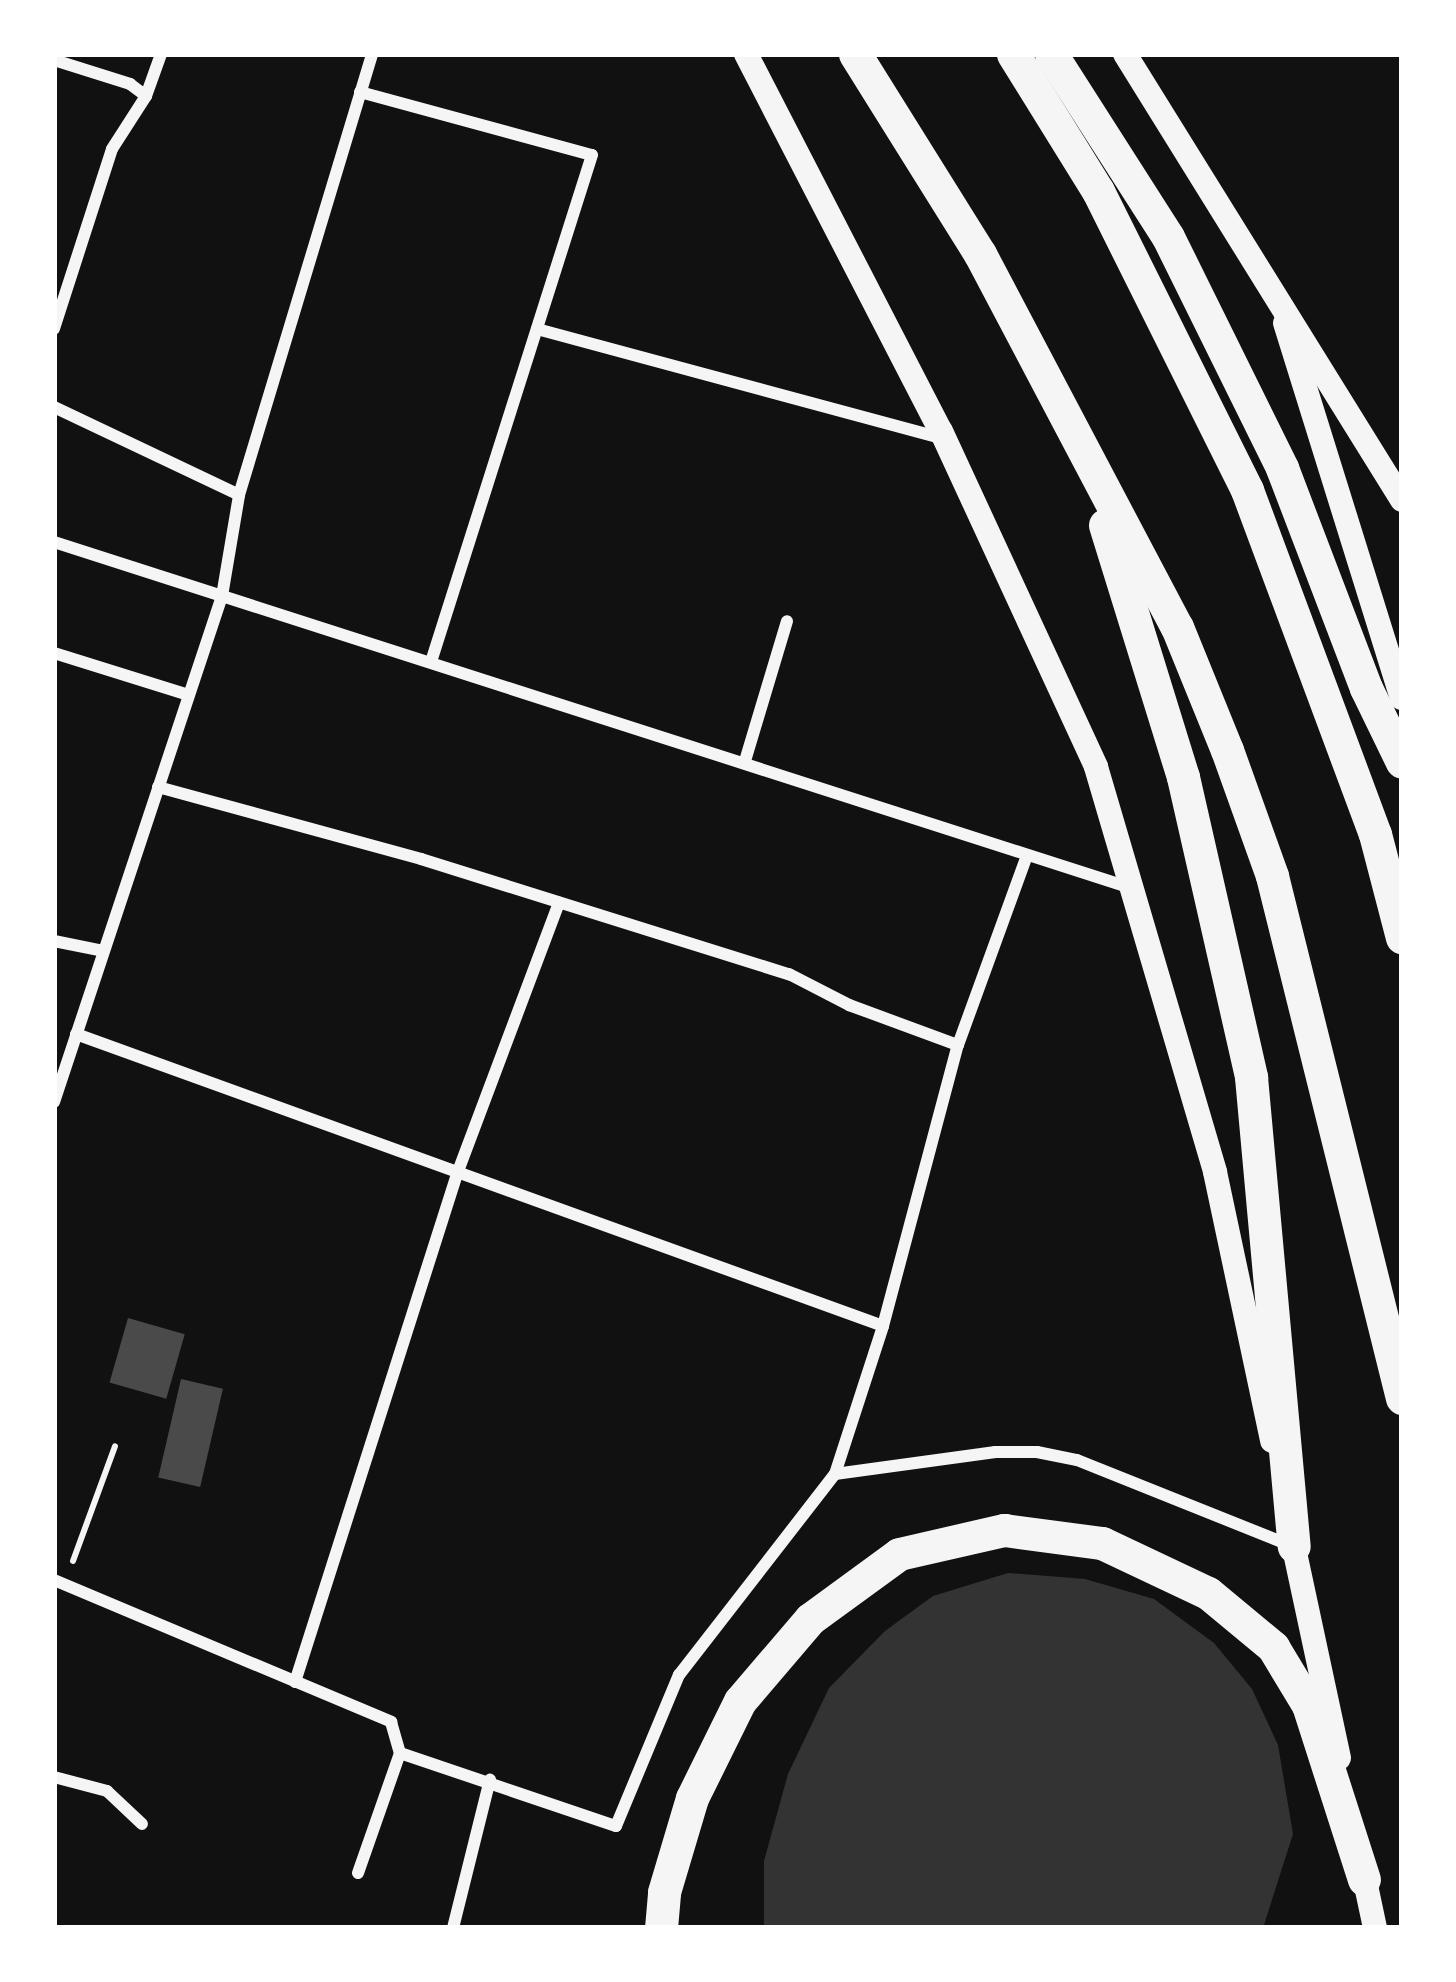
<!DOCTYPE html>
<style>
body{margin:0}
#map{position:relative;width:1456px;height:1982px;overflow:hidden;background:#111;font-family:"DM Sans",sans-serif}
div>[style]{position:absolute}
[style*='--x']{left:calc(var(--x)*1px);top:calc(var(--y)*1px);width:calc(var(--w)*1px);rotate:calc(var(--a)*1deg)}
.water>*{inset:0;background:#333}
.building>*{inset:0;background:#4a4a4a;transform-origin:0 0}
.path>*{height:6px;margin:-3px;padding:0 3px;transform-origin:3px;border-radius:3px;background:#f5f5f5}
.minor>*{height:12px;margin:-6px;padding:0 6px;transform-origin:6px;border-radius:6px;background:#f5f5f5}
.secondary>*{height:24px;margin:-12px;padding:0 12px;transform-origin:12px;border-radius:12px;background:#f5f5f5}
.motorway>*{height:33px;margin:-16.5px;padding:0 16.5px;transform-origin:16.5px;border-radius:16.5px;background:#f5f5f5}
span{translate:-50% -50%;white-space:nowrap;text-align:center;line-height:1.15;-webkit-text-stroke:12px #fff;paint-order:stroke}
.frame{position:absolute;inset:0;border:57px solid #fff;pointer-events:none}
</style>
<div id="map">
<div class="water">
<div style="clip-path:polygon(1008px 1573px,1085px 1579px,1154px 1599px,1214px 1643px,1252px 1689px,1278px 1745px,1293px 1834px,1263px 1928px,764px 1928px,764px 1861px,788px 1774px,829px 1688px,885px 1631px,933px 1596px)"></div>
</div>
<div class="building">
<div style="left:128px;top:1318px;width:59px;height:67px;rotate:16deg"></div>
<div style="left:181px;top:1379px;width:43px;height:101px;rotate:13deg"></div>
</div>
<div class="path">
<div style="--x:73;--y:1561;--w:122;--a:-69.9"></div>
</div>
<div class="minor">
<div style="--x:54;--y:60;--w:80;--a:17.5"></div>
<div style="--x:130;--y:84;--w:20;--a:37"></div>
<div style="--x:146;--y:96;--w:63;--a:122.7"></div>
<div style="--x:112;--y:149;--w:189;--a:107.9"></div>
<div style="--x:360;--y:92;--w:240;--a:15.2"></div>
<div style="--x:592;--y:155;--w:532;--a:107.62"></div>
<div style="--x:146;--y:96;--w:45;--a:-70.3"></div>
<div style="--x:537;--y:329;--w:418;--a:15.1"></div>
<div style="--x:54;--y:407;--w:205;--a:25.4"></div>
<div style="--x:54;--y:542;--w:1128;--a:17.81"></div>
<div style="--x:54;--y:653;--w:141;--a:17.3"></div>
<div style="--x:745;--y:761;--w:146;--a:-73.3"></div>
<div style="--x:158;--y:787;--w:273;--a:15.3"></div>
<div style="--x:421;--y:859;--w:386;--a:17.4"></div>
<div style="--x:789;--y:974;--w:68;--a:27.3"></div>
<div style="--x:849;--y:1005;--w:116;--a:20.2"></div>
<div style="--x:54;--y:941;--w:50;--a:11.5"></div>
<div style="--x:76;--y:1034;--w:858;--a:19.89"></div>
<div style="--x:54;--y:1102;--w:533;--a:-71.63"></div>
<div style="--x:222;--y:596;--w:102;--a:-80.4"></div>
<div style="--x:239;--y:495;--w:461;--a:-73.2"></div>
<div style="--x:835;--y:1474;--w:162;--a:-7.8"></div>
<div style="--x:995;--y:1452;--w:42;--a:0"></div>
<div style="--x:1037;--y:1452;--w:41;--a:11.3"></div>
<div style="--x:1077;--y:1460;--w:228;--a:21.8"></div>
<div style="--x:54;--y:1580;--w:366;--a:22.8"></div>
<div style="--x:391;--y:1722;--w:32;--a:74"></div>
<div style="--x:400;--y:1753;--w:228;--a:18.7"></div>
<div style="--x:616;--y:1826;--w:164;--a:-67.4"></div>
<div style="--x:679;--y:1675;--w:254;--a:-52.2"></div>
<div style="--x:835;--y:1474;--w:156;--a:-72"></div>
<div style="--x:883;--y:1326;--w:291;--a:-75.1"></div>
<div style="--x:958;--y:1045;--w:199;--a:-70"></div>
<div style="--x:295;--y:1682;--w:533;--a:-72.31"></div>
<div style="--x:457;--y:1174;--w:290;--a:-69.4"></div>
<div style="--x:54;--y:1777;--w:55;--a:14.8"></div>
<div style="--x:107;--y:1791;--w:48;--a:43.3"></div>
<div style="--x:358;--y:1873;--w:127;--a:-70.7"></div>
<div style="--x:453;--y:1928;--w:153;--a:-76"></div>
</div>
<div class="secondary">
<div style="--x:746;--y:54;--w:424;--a:62.7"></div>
<div style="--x:941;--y:431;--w:370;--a:65.2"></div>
<div style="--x:1096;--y:767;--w:422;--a:73.6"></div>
<div style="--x:1215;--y:1172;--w:275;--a:78"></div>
<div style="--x:1125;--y:54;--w:525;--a:58.16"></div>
<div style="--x:1285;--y:323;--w:393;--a:72.7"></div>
<div style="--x:1291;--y:1534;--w:229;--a:77.9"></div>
<div style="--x:1361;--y:1862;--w:67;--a:78"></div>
</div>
<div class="motorway">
<div style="--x:855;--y:54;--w:236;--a:58"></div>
<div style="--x:980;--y:254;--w:422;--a:62.2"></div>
<div style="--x:1177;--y:627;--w:133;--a:67.9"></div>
<div style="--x:1227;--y:750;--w:134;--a:70.3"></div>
<div style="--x:1272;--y:876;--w:538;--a:76.02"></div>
<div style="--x:1013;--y:54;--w:161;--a:58.2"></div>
<div style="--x:1098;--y:191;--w:334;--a:63.5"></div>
<div style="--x:1247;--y:490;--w:367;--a:69.6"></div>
<div style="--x:1375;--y:834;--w:107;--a:75.4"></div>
<div style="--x:1051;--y:54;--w:217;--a:57.4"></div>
<div style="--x:1168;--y:237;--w:258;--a:63.7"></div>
<div style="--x:1282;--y:468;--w:235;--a:69.1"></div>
<div style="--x:1366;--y:688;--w:82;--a:64.1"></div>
<div style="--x:1105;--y:525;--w:264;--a:72.8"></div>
<div style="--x:1183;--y:777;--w:308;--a:77.2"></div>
<div style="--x:1251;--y:1077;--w:471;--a:84.8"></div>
<div style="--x:661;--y:1928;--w:36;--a:-85"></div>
<div style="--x:664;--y:1892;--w:98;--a:-73.4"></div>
<div style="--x:692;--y:1798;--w:108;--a:-63.7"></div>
<div style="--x:740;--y:1701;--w:108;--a:-49.5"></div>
<div style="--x:810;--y:1619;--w:110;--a:-36.1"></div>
<div style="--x:899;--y:1554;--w:108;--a:-12.9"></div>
<div style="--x:1004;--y:1530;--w:99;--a:7.6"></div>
<div style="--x:1102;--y:1543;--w:117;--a:25.3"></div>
<div style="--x:1208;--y:1593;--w:85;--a:39.7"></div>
<div style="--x:1273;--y:1647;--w:68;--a:58.9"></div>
<div style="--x:1308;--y:1705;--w:183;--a:72.2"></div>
</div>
<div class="frame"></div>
</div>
